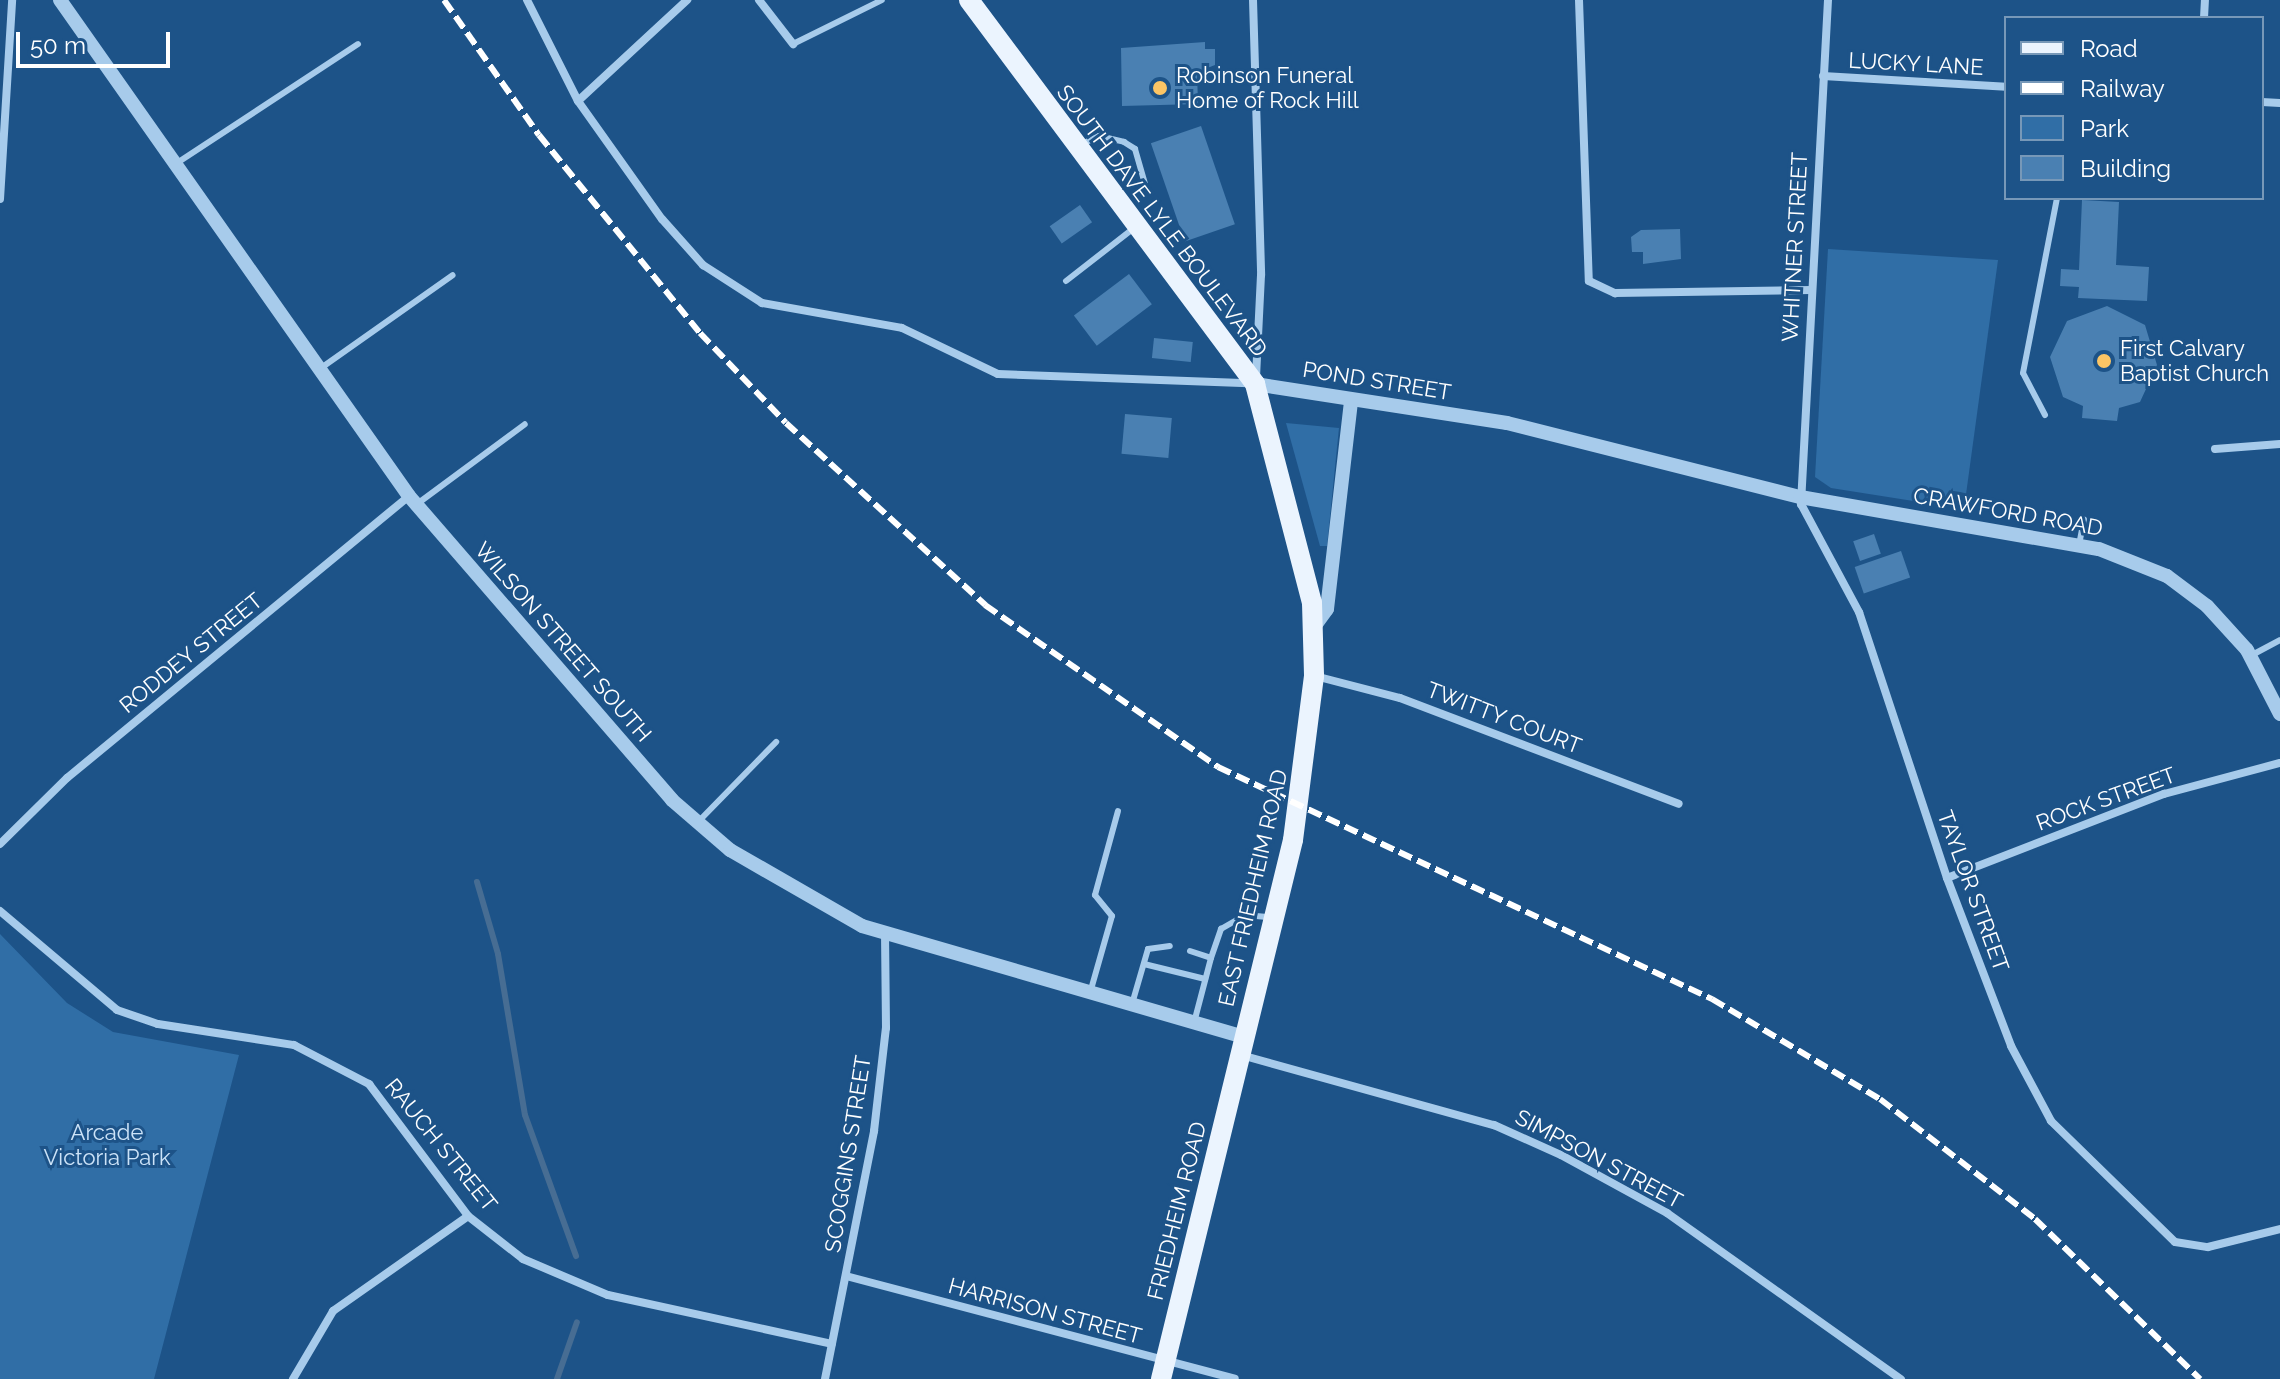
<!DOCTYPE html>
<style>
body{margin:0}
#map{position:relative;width:2280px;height:1379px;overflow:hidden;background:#1d5388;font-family:Raleway,sans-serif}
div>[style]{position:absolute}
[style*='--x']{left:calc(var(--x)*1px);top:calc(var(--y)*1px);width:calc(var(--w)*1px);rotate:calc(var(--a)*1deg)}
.green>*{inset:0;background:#306ea6}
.stream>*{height:6px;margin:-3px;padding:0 3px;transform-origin:3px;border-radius:3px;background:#476d93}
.building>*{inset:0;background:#4a80b2;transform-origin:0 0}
.service>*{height:6px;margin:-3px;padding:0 3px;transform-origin:3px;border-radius:3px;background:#a7cbeb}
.minor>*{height:8px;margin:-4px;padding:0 4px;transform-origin:4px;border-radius:4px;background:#a7cbeb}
.tertiary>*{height:14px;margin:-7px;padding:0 7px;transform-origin:7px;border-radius:7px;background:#a7cbeb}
.primary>*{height:20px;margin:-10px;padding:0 10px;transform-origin:10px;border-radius:10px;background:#ebf4fe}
.rail>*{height:6px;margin-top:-3px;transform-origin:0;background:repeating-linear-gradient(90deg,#fff 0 14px,transparent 0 20px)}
.dots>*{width:22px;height:22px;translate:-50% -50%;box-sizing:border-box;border:4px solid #1d5388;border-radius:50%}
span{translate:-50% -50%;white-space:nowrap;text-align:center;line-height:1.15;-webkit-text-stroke:6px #1d5388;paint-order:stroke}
.street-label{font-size:22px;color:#fff}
.poi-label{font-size:22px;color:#fff}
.left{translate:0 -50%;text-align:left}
.park-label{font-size:22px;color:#cce3f8}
.legend{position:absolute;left:2004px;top:16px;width:260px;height:184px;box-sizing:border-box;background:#1d5388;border:2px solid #7798b8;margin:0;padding:10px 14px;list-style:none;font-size:24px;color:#fff}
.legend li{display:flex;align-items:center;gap:16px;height:40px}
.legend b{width:40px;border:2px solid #7798b8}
.scale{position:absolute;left:16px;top:32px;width:154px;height:36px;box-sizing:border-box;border:4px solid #fff;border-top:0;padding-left:10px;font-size:24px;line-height:28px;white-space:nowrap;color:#fff;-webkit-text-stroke:6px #1d5388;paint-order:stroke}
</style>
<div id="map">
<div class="green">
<div style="clip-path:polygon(1828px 249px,1998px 260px,1964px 509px,1831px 488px,1815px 477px)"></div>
<div style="clip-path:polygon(1286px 423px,1339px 428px,1327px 546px,1320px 546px)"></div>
<div style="clip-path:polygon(0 934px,67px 1003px,113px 1032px,239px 1055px,154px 1379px,0 1379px)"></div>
</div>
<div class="stream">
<div style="--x:477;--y:882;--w:75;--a:73.7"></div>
<div style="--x:498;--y:954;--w:163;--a:80.5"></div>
<div style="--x:525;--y:1115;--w:150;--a:70.1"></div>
<div style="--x:557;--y:1379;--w:60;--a:-70.7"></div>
</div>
<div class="building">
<div style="clip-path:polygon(1205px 42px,1205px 49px,1215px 49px,1215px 65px,1197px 72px,1198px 104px,1122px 106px,1121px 48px)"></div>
<div style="left:1201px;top:126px;width:104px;height:53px;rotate:71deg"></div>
<div style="clip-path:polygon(2082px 200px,2119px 202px,2116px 265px,2149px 267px,2147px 301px,2078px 298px,2079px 287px,2060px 286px,2061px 269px,2079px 270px)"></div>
<div style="left:1080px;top:205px;width:21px;height:37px;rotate:55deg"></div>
<div style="clip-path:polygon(1680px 229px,1681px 259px,1643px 264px,1643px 252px,1632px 252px,1631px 237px,1641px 230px)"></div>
<div style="left:1129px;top:274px;width:38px;height:69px;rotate:53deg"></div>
<div style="clip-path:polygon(2107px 306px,2145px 325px,2157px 365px,2140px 402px,2119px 408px,2117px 421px,2082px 418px,2083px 406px,2063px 397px,2050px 357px,2067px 321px)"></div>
<div style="left:1154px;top:338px;width:39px;height:20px;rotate:6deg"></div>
<div style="left:1125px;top:414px;width:47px;height:40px;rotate:5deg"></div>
<div style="left:1874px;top:534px;width:21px;height:22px;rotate:71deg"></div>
<div style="left:1901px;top:551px;width:28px;height:49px;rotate:71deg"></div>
</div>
<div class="service">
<div style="--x:793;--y:44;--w:99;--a:-26.3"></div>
<div style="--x:1082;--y:144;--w:19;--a:-25"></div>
<div style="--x:1099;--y:136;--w:26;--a:13"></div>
<div style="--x:1124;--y:142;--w:13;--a:32"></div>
<div style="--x:1135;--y:149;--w:36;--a:74"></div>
<div style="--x:180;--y:161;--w:213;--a:-33.3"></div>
<div style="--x:1066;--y:281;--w:86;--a:-37.9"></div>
<div style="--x:321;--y:368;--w:161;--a:-35.2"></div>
<div style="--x:2045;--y:415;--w:47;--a:-117.6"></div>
<div style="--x:2023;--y:373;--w:178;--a:-79"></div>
<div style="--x:417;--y:504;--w:134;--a:-36.5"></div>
<div style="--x:2079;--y:545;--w:26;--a:-79"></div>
<div style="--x:2252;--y:655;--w:32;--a:-28"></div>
<div style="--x:698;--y:822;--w:112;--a:-45.7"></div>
<div style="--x:1190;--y:951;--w:22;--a:18"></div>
<div style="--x:1211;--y:958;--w:67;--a:104.7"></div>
<div style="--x:1211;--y:958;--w:31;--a:-71"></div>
<div style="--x:1221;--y:929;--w:28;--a:-30"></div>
<div style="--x:1245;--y:915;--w:25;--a:5"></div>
<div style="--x:1144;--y:964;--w:63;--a:13.8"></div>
<div style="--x:1090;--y:993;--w:80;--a:-74.1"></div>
<div style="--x:1112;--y:916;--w:27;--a:-129"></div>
<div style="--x:1095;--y:895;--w:87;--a:-74.7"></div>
<div style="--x:1132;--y:1004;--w:57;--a:-73.8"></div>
<div style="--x:1148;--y:949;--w:22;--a:-8"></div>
</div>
<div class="minor">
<div style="--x:527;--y:0;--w:113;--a:63.2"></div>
<div style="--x:578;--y:101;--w:145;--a:54.6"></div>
<div style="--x:662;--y:219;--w:62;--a:48.3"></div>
<div style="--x:703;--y:265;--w:70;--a:32.8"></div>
<div style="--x:762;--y:303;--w:142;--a:10.1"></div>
<div style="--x:902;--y:328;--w:106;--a:25.6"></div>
<div style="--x:998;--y:374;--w:251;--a:2.1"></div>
<div style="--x:759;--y:0;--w:56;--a:52.3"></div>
<div style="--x:1253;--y:0;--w:275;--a:88.3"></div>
<div style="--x:1261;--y:275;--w:102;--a:92.8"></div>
<div style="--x:1579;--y:0;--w:281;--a:88"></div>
<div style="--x:1589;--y:281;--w:29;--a:25"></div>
<div style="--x:1615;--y:293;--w:196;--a:-0.9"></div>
<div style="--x:1828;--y:0;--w:505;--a:93.07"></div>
<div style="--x:1801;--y:504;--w:123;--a:61.8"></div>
<div style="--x:1859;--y:612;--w:280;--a:71.7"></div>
<div style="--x:1947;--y:878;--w:180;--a:69.1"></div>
<div style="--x:2011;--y:1046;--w:85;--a:61.9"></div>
<div style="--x:2051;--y:1121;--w:173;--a:44.3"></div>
<div style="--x:2175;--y:1242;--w:33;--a:9"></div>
<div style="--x:2208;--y:1247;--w:74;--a:-14"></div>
<div style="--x:2204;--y:18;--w:18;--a:-87"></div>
<div style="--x:1823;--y:76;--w:183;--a:3.4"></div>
<div style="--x:578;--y:101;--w:149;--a:-42.8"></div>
<div style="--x:2262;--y:102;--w:18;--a:3"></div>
<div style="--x:0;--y:199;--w:199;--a:-86.5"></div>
<div style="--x:2215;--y:449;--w:65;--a:-4.4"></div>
<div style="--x:1315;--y:676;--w:88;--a:14.5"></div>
<div style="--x:1400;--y:698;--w:298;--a:20.8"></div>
<div style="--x:0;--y:844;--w:94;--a:-44.6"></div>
<div style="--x:67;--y:778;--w:443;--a:-39.5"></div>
<div style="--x:1947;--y:878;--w:233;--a:-21.2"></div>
<div style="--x:2164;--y:794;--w:120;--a:-15"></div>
<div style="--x:0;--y:911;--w:153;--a:40.2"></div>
<div style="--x:117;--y:1010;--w:43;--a:18.9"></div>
<div style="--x:158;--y:1024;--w:138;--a:8.8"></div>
<div style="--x:294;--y:1045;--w:85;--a:27.5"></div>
<div style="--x:369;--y:1084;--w:165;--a:53.1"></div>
<div style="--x:468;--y:1216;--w:70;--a:38"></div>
<div style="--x:523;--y:1259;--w:92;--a:23"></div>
<div style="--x:608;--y:1295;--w:229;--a:12.3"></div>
<div style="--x:1241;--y:1055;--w:263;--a:15.5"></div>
<div style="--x:1494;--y:1125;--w:73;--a:24.1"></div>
<div style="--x:1561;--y:1155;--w:121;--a:28.7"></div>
<div style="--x:1667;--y:1213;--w:287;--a:35.4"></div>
<div style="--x:846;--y:1276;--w:402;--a:14.8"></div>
<div style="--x:293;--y:1379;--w:79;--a:-59.5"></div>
<div style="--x:333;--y:1311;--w:165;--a:-35.1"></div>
<div style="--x:825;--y:1379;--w:253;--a:-78.8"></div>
<div style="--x:874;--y:1131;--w:104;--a:-83.4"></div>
<div style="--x:886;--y:1028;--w:95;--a:-90.6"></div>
</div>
<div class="tertiary">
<div style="--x:60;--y:0;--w:606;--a:54.87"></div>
<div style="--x:409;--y:496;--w:402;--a:49.1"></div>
<div style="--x:672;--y:800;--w:77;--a:40.8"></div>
<div style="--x:730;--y:850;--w:152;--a:29.9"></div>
<div style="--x:862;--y:926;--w:398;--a:16.2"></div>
<div style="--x:1255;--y:384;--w:255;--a:8.8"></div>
<div style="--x:1507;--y:423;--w:302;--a:14.2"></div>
<div style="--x:1800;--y:497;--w:303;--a:9.9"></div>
<div style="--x:2099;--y:549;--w:73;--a:21.7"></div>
<div style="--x:2167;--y:576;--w:50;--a:36.9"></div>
<div style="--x:2207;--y:606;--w:59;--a:47.7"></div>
<div style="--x:2247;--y:650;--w:72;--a:62.7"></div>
<div style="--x:1314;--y:627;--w:22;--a:-54"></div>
<div style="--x:1327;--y:609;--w:210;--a:-83.4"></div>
</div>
<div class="primary">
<div style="--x:969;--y:0;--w:479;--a:53.3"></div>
<div style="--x:1255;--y:384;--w:226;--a:75.4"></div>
<div style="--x:1312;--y:603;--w:73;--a:88.4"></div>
<div style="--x:1314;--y:676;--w:165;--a:97.3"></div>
<div style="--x:1293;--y:840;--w:555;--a:103.76"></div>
</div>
<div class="rail">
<div style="--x:444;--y:0;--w:165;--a:54.9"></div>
<div style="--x:539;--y:135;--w:255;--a:50.9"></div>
<div style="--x:700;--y:333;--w:124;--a:46.3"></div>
<div style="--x:786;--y:423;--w:270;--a:42.4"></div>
<div style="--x:985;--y:605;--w:284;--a:34.8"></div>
<div style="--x:1218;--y:767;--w:546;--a:25.16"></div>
<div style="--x:1712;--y:999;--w:196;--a:30.8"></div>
<div style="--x:1880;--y:1099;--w:196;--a:37.7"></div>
<div style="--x:2035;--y:1219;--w:230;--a:44.1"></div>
</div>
<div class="dots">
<div style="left:1160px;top:88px;background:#fbc565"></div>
<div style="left:2104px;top:361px;background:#fbc565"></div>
</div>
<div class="street-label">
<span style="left:1916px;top:64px;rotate:3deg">LUCKY LANE</span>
<span style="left:1162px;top:221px;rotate:53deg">SOUTH DAVE LYLE BOULEVARD</span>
<span style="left:1795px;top:247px;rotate:-87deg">WHITNER STREET</span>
<span style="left:1377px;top:381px;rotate:9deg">POND STREET</span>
<span style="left:2008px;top:512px;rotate:10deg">CRAWFORD ROAD</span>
<span style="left:563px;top:642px;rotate:49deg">WILSON STREET SOUTH</span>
<span style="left:191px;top:653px;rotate:-39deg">RODDEY STREET</span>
<span style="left:1504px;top:718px;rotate:21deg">TWITTY COURT</span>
<span style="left:2106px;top:799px;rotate:-20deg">ROCK STREET</span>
<span style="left:1253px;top:888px;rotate:-77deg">EAST FRIEDHEIM ROAD</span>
<span style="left:1973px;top:891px;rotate:70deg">TAYLOR STREET</span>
<span style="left:441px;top:1145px;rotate:51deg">RAUCH STREET</span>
<span style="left:848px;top:1154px;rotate:-81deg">SCOGGINS STREET</span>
<span style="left:1599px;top:1159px;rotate:28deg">SIMPSON STREET</span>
<span style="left:1177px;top:1211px;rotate:-76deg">FRIEDHEIM ROAD</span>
<span style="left:1045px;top:1311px;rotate:15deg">HARRISON STREET</span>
</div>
<div class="poi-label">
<span class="left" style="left:1176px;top:88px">Robinson Funeral<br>Home of Rock Hill</span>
<span class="left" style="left:2120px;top:361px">First Calvary<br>Baptist Church</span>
</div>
<div class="park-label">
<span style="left:107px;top:1145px">Arcade<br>Victoria Park</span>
</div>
<ul class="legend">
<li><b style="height:10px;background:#ebf4fe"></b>Road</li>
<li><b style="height:10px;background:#fff"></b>Railway</li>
<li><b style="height:22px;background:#306ea6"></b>Park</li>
<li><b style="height:22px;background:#4a80b2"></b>Building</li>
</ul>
<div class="scale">50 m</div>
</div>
